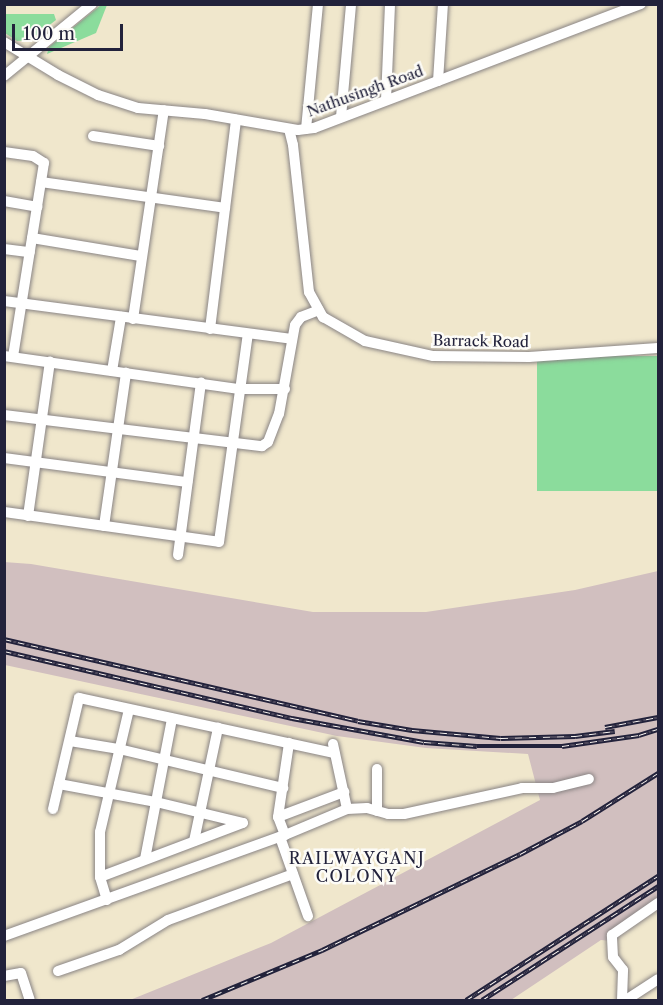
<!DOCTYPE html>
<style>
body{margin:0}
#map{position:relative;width:663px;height:1005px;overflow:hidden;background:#f0e7cc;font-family:"Libre Caslon Text",serif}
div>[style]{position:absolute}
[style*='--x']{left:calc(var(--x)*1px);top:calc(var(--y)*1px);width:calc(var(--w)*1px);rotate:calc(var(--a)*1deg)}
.industrial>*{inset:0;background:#d1bfbf}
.green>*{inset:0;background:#8bdc9c;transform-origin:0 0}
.roads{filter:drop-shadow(0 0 2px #898484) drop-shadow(0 0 2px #898484)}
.minor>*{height:10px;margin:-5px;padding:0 5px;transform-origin:5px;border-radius:5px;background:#fff}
.rail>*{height:4.5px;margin-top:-2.25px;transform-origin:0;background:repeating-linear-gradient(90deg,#fdfcf7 0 7px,#22223b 0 14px);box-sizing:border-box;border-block:2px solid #22223b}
span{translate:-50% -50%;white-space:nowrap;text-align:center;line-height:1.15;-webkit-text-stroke:5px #fdfcf7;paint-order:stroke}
.street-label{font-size:15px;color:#22223b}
.neighbourhood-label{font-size:16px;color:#22223b;letter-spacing:1.5px}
.frame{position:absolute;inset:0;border:6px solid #22223b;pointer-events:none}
.scale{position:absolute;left:12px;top:24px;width:111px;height:27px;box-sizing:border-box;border:3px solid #22223b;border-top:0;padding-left:8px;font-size:18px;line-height:21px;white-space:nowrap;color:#22223b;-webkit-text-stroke:4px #fdfcf7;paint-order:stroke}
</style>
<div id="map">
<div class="industrial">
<div style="clip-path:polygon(4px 562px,31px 564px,313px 612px,426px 612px,575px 590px,658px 571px,658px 900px,611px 941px,601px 940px,511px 1000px,130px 1000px,271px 943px,540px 800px,528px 754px,426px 748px,337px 736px,5px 665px)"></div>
</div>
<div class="green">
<div style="clip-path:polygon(101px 5px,107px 5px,96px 33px,47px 54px,49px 47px)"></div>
<div style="clip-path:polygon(4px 14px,54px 14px,56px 20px,30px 40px,17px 41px,5px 33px)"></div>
<div style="left:658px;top:356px;width:135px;height:121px;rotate:90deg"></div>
</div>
<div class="roads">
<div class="minor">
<div style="--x:4;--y:42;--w:63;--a:31.4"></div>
<div style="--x:58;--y:75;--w:45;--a:26.6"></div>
<div style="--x:98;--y:95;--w:42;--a:18"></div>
<div style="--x:138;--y:108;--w:67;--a:5.1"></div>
<div style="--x:205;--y:114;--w:94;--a:9.8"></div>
<div style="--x:298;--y:130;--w:16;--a:-7"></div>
<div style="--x:314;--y:128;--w:350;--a:-20.8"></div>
<div style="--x:4;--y:76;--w:114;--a:-39.3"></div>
<div style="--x:438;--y:81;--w:77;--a:-86.3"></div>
<div style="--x:386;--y:100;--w:96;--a:-87.6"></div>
<div style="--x:341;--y:117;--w:113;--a:-84.9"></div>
<div style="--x:289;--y:129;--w:16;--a:76"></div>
<div style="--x:293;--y:145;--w:148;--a:83.8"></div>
<div style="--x:309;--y:292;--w:29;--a:61"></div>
<div style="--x:323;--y:317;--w:48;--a:29.7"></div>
<div style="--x:365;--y:341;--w:70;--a:12.4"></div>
<div style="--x:433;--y:356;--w:96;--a:0.6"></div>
<div style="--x:529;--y:357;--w:129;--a:-4"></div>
<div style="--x:306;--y:129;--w:126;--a:-84.5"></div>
<div style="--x:93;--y:136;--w:67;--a:8.6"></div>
<div style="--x:4;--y:152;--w:29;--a:8"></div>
<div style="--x:33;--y:156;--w:13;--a:32"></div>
<div style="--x:44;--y:163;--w:196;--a:99.1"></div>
<div style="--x:41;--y:182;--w:186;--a:8"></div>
<div style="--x:4;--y:201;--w:34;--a:10"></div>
<div style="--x:32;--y:238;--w:110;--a:9.4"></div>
<div style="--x:4;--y:249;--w:26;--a:7"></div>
<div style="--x:4;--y:301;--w:290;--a:7.5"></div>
<div style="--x:133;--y:319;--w:211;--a:-81.6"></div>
<div style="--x:210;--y:329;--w:211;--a:-82.9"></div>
<div style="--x:4;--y:356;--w:236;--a:8"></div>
<div style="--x:238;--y:389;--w:47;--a:0"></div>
<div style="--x:112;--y:371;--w:55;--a:-80.5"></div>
<div style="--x:4;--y:415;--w:260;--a:6.9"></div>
<div style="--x:262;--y:446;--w:7;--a:-34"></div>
<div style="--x:268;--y:442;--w:30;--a:-69"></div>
<div style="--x:279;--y:414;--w:90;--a:-79.8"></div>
<div style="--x:295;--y:325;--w:10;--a:-53"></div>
<div style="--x:301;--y:317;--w:19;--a:-21"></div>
<div style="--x:4;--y:458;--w:185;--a:7.5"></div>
<div style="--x:4;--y:512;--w:217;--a:7.9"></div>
<div style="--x:219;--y:542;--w:210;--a:-82.1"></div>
<div style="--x:28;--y:516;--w:156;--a:-81.9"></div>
<div style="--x:104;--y:526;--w:155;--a:-81.8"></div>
<div style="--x:178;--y:555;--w:174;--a:-82.4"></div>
<div style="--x:70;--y:741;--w:50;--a:9.3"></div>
<div style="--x:119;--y:749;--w:169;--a:13.4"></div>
<div style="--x:333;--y:744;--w:66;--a:77.8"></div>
<div style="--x:377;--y:769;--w:42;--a:90"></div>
<div style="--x:59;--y:784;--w:99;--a:10.5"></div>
<div style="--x:156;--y:802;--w:89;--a:13.6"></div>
<div style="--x:53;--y:809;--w:114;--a:-76.8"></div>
<div style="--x:79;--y:698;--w:261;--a:12.2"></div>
<div style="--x:278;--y:817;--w:71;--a:-20.7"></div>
<div style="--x:285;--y:835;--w:19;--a:-111"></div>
<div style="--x:278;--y:817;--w:75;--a:-81.5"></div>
<div style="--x:280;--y:837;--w:84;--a:70.5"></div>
<div style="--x:194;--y:841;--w:116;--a:-78"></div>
<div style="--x:145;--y:859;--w:143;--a:-79.1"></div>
<div style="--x:100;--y:877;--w:153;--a:-20.7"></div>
<div style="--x:107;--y:900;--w:24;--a:-107"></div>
<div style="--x:100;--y:877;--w:45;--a:-90"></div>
<div style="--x:100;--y:832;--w:126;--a:-76.7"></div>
<div style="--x:4;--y:936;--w:299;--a:-19.8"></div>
<div style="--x:285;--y:835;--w:67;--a:-22.8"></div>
<div style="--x:347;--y:809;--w:20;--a:-3"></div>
<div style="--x:367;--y:808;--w:22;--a:16"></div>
<div style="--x:388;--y:814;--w:16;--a:0"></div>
<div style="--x:404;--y:814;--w:121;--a:-12.4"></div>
<div style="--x:522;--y:788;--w:31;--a:0"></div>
<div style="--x:553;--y:788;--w:37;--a:-14"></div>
<div style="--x:58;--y:971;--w:65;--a:-19"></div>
<div style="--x:119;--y:950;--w:57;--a:-31.5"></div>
<div style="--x:168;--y:920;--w:133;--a:-20.2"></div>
<div style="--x:4;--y:976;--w:17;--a:-10"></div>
<div style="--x:21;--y:973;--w:28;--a:72"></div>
<div style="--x:622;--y:1000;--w:30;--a:-88"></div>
<div style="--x:623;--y:970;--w:16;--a:-128"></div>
<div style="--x:613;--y:957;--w:22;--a:-93"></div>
<div style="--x:612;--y:935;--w:56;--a:-34.8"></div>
<div style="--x:626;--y:1000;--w:38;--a:-33"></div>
</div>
</div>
<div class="rail">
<div style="--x:4;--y:639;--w:363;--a:13"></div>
<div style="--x:358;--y:721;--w:55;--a:9.5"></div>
<div style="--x:412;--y:730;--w:89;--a:5.1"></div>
<div style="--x:501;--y:738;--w:74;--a:-1.5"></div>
<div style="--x:575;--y:736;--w:40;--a:-7.1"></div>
<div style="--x:4;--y:651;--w:296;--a:13.1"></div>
<div style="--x:292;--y:718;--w:134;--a:10.3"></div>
<div style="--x:424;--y:742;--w:53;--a:4.3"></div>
<div style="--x:477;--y:746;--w:85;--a:0"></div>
<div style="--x:562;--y:746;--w:78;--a:-8.1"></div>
<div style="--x:639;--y:735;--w:20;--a:-18"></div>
<div style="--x:605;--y:727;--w:54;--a:-10.7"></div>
<div style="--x:202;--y:1000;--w:130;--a:-22.6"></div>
<div style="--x:322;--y:950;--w:220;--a:-25.9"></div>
<div style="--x:520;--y:854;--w:70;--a:-28"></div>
<div style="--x:582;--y:821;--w:90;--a:-32.3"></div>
<div style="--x:466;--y:1000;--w:229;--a:-32.9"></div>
<div style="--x:482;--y:1000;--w:210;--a:-32.9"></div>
</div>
<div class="street-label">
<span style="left:365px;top:91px;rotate:-20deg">Nathusingh Road</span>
<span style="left:481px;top:341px;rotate:1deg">Barrack Road</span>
</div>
<div class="neighbourhood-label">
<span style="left:357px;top:867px">RAILWAYGANJ<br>COLONY</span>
</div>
<div class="frame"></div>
<div class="scale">100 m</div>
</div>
